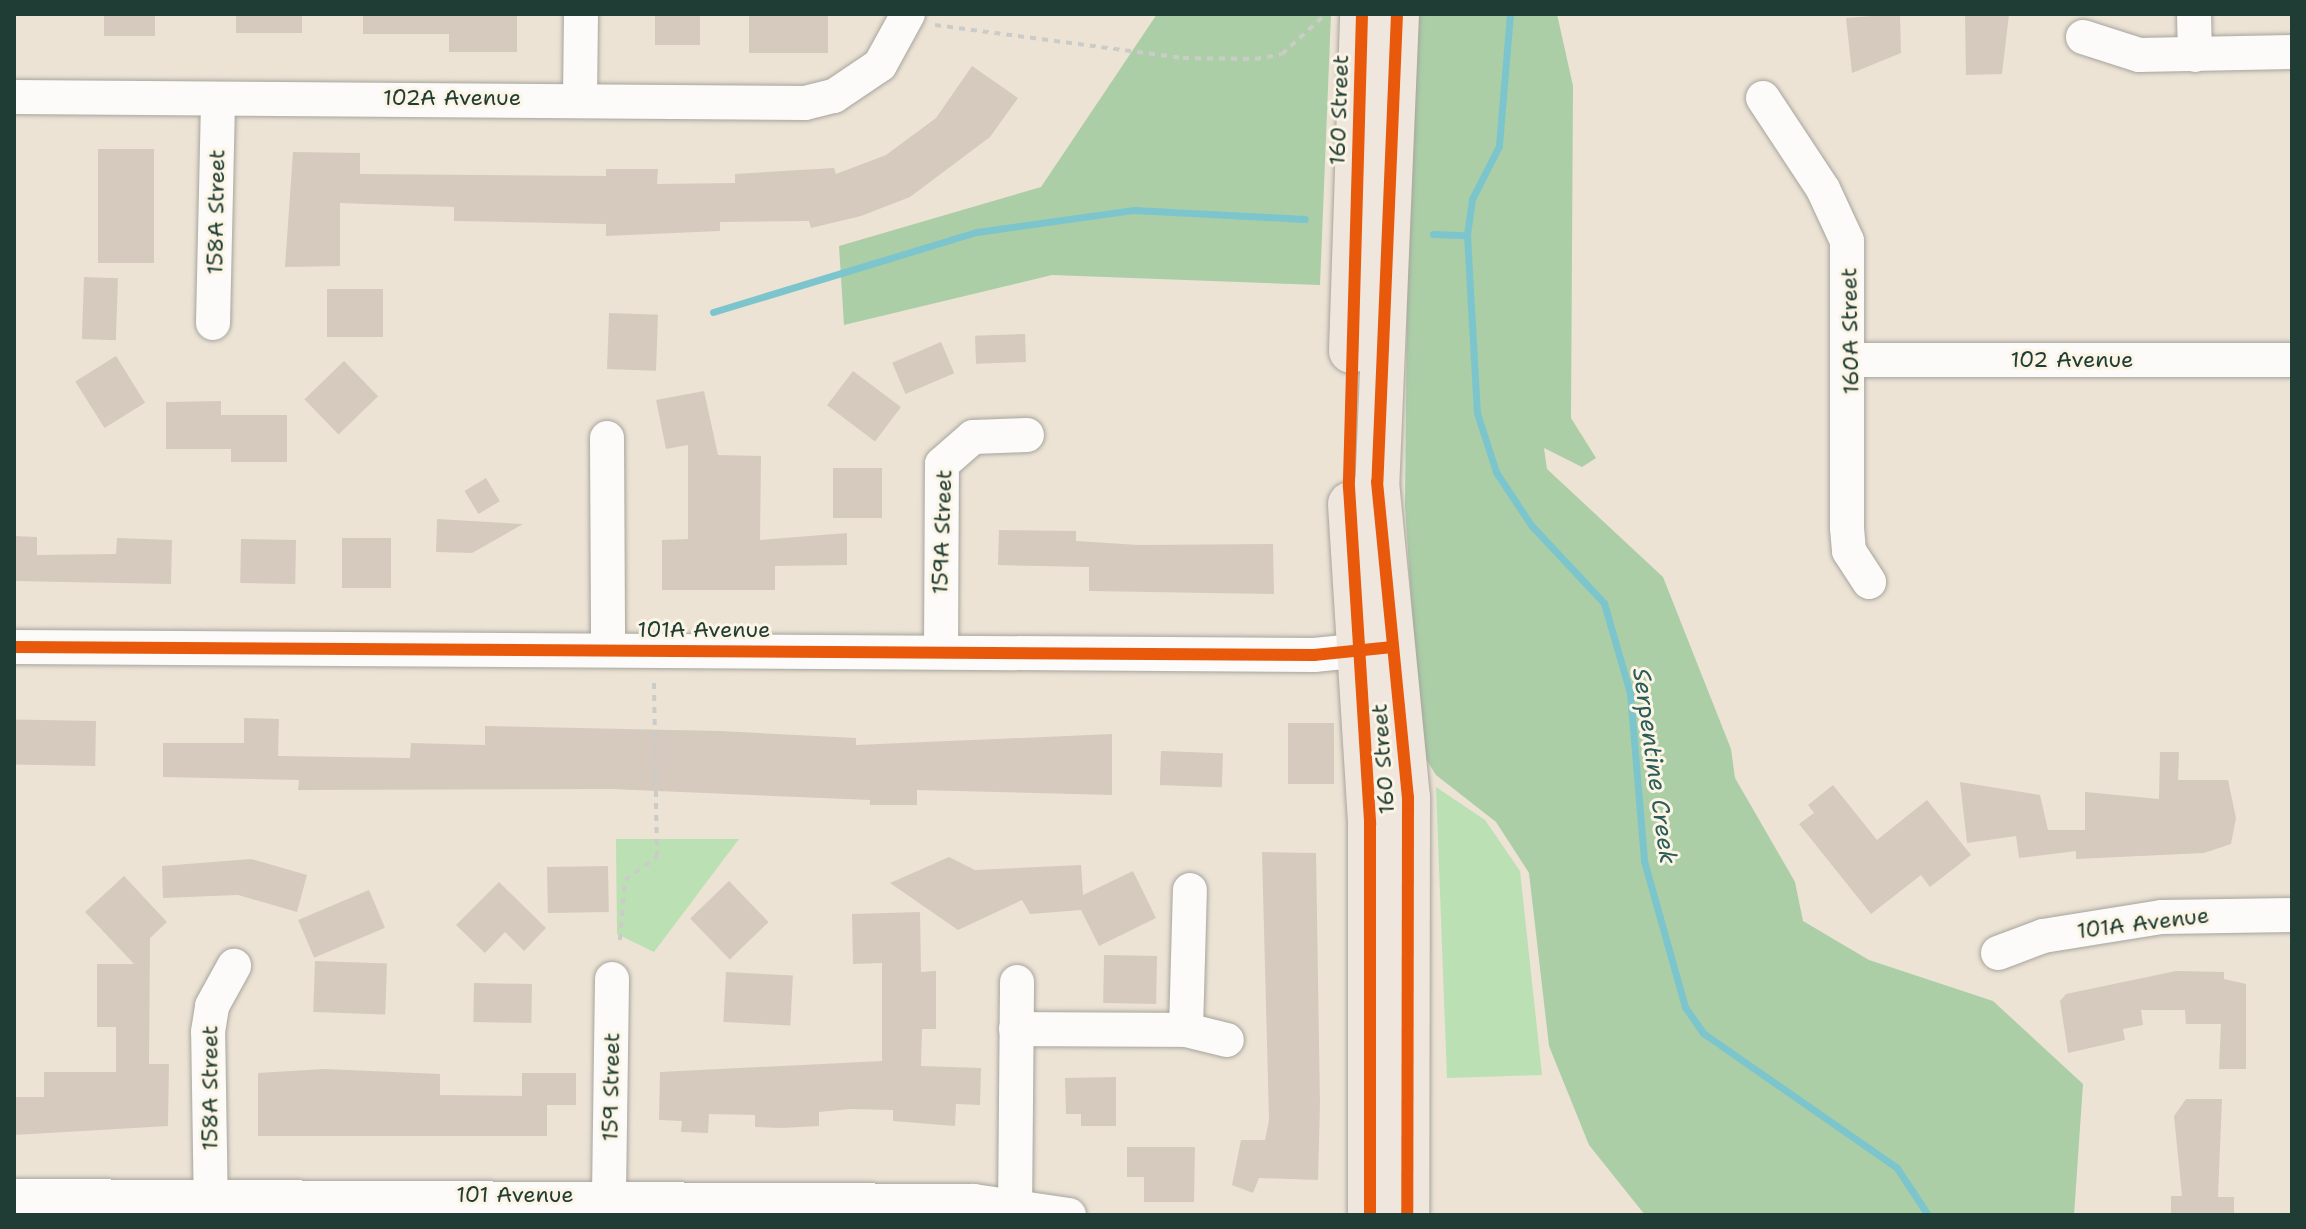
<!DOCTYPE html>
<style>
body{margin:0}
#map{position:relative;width:2306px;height:1229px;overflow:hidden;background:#ece3d5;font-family:"Shantell Sans",sans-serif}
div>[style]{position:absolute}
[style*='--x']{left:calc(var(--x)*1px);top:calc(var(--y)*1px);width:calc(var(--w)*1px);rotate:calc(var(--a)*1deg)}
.green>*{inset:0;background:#bbe0b4}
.forest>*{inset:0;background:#abcea7}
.stream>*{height:7px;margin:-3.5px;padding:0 3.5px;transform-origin:3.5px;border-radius:3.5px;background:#7dc5cd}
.building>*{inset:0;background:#d5cabd;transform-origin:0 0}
.path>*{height:4px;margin-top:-2px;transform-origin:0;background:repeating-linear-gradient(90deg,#cbcbc7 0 6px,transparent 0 12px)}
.roads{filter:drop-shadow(0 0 2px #a7a59c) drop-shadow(0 0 2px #a7a59c)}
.minor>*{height:34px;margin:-17px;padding:0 17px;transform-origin:17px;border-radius:17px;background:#fcfbf9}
.major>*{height:44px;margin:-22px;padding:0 22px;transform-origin:22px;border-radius:22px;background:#efe6de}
.cycleway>*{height:12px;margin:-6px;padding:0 6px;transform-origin:6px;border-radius:6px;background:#e8590c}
span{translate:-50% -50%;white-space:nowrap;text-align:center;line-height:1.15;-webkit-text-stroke:6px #fcf5e5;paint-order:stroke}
.street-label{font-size:22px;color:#1f3d34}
.water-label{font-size:24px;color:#2a5c59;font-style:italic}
.frame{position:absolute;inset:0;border:16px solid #1f3d34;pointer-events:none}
</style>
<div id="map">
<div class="green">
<div style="clip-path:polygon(1436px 787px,1485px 820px,1520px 871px,1542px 1075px,1447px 1078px)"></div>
<div style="clip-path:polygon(616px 839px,739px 839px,654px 952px,617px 934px)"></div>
</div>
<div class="forest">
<div style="clip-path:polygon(1157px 14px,1331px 14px,1320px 285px,1052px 275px,844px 325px,839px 246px,1041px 187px)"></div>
<div style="clip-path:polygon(1410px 14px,1557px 14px,1573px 86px,1571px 418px,1596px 458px,1582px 467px,1544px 448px,1547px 469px,1663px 577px,1731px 749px,1735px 778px,1795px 882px,1803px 921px,1869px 960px,1993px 1001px,2083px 1084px,2074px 1215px,1645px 1215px,1589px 1145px,1549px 1046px,1529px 873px,1496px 822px,1436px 775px,1421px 751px,1405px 505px)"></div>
</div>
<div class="stream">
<div style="--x:1510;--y:14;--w:132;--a:94.8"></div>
<div style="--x:1499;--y:146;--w:59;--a:117"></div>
<div style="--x:1472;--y:199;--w:36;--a:98"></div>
<div style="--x:1467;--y:235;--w:178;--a:86.8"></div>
<div style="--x:1477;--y:413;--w:62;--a:72.1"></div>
<div style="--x:1496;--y:472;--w:64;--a:56.6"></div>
<div style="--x:1531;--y:525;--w:107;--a:46.9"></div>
<div style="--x:1604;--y:603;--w:94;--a:73.9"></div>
<div style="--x:1630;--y:693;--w:169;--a:85.2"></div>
<div style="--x:1644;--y:861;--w:152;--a:74.3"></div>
<div style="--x:1685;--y:1007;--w:32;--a:55"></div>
<div style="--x:1703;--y:1033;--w:236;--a:34.8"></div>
<div style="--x:1897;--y:1168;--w:56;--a:56.6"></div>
<div style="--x:1433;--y:234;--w:34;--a:2"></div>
<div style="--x:713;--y:312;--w:276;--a:-16.9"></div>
<div style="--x:977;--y:232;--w:159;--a:-8"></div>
<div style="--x:1134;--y:210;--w:171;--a:3"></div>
</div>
<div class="building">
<div style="left:104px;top:14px;width:51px;height:22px"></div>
<div style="left:236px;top:14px;width:66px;height:19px"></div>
<div style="clip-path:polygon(363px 14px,517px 14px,517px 52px,449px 52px,449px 34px,363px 34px)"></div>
<div style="left:655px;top:14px;width:45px;height:31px"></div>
<div style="left:749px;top:14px;width:79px;height:39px"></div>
<div style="clip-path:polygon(1900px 14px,1901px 53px,1852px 73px,1846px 18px)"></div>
<div style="clip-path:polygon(1965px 14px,2009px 14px,2002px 74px,1966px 75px)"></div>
<div style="clip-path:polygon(972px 66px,1018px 98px,990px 137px,910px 197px,861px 216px,811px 228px,809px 221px,720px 222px,720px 231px,606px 236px,606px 224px,454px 221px,454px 207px,340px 203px,340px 266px,285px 267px,293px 152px,360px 153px,360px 174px,606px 176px,606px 169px,658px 169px,657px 184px,735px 183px,735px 174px,834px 168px,836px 174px,886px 155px,936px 118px)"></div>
<div style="left:98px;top:149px;width:56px;height:114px"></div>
<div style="left:84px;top:277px;width:34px;height:62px;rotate:2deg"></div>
<div style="left:383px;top:289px;width:48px;height:56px;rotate:90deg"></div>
<div style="left:609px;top:313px;width:49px;height:56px;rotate:2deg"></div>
<div style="left:1025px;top:334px;width:28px;height:50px;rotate:88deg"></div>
<div style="left:941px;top:342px;width:34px;height:53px;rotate:67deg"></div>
<div style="left:116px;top:356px;width:55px;height:48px;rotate:58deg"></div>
<div style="left:344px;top:361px;width:49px;height:55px;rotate:46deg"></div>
<div style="left:853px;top:371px;width:60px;height:43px;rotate:37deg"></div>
<div style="clip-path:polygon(704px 391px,718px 455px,761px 456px,760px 540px,847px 533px,847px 565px,775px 566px,775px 590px,662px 590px,662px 540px,688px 539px,688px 445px,666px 449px,656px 400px)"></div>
<div style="clip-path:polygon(221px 401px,221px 415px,287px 415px,287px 462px,231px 462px,231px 449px,166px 449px,166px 402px)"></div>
<div style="left:833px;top:468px;width:49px;height:50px"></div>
<div style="left:486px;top:478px;width:27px;height:25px;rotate:59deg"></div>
<div style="clip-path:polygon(437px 519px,523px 524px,472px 553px,436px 552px)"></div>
<div style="clip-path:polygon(999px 530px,1076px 531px,1076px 541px,1139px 545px,1273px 544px,1274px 594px,1089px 591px,1089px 567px,998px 565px)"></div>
<div style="clip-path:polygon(14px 536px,37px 537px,37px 555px,116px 554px,117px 538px,172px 540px,171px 584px,14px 581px)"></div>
<div style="left:342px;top:538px;width:49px;height:50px"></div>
<div style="left:241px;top:539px;width:55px;height:44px;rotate:1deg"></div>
<div style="clip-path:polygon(244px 718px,279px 719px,278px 756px,410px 758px,411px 743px,485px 745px,485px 726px,720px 731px,856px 738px,856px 745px,1112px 734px,1112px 795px,917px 790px,917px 805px,870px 805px,870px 800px,611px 789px,298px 790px,299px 780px,163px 777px,163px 743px,244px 743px)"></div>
<div style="left:96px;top:721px;width:45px;height:82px;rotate:91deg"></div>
<div style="left:1288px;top:723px;width:46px;height:61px"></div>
<div style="left:1161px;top:751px;width:62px;height:34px;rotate:2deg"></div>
<div style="clip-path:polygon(2160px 752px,2179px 752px,2178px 780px,2228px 780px,2236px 818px,2231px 844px,2204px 853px,2076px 859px,2076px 851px,2019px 858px,2016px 836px,1967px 843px,1960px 782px,2040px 795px,2048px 830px,2085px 830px,2085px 792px,2159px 799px)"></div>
<div style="clip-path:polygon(1833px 785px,1877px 840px,1927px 800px,1971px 855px,1930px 887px,1921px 875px,1871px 914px,1799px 824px,1814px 813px,1808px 805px)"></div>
<div style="clip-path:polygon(1262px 852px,1316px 853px,1320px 1104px,1318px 1180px,1259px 1178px,1253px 1193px,1232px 1185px,1241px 1140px,1265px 1140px,1269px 1120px)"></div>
<div style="clip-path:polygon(949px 857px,975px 870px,1081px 865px,1083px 895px,1133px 871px,1156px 918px,1099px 946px,1081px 910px,1030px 914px,1022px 900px,958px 930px,890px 883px)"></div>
<div style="clip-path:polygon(251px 859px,307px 875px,297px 912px,238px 895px,163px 898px,162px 866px)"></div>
<div style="left:608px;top:866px;width:46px;height:61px;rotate:89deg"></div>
<div style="clip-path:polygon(124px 876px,167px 922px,150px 938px,149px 1064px,169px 1064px,168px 1126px,14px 1135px,14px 1097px,44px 1097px,44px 1072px,116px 1072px,116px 1027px,97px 1027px,97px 964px,134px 964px,85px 912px)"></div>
<div style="left:729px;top:881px;width:57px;height:54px;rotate:46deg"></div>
<div style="clip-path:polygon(499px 882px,546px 928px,524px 951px,505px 932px,485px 953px,456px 925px)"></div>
<div style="left:369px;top:890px;width:41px;height:77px;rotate:67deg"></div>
<div style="clip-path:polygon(920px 912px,921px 972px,936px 971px,936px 1029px,922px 1029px,921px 1066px,981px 1068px,980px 1105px,956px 1104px,955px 1126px,893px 1121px,893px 1110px,851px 1109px,819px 1112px,819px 1126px,782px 1128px,755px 1127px,755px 1115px,709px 1114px,708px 1133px,681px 1132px,682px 1121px,659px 1120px,660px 1072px,882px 1061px,882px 963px,853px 964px,852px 914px)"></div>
<div style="left:1104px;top:955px;width:53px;height:48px;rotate:1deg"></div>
<div style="left:315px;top:961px;width:72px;height:51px;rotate:2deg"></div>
<div style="clip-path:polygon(2176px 971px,2224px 972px,2224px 979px,2246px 984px,2246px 1069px,2219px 1069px,2221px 1024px,2186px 1024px,2185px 1010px,2141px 1010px,2143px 1025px,2123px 1029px,2125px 1040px,2068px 1053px,2060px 1001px,2066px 994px)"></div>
<div style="left:726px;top:972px;width:67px;height:50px;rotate:3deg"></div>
<div style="left:474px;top:983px;width:58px;height:39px;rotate:1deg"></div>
<div style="clip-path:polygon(324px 1069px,440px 1074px,440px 1095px,522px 1096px,522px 1073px,576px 1073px,576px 1105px,547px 1105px,547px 1136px,258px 1136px,258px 1073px)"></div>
<div style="clip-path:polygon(1116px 1077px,1116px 1126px,1081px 1126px,1081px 1114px,1066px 1114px,1065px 1078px)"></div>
<div style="clip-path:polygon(2186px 1099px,2222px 1099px,2218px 1197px,2234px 1197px,2234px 1215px,2171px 1215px,2171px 1196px,2182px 1196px,2174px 1116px)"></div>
<div style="clip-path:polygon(1127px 1147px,1195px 1147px,1194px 1202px,1144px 1202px,1144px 1177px,1127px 1177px)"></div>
</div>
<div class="path">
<div style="--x:935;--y:25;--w:250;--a:7.6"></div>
<div style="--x:1183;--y:58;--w:72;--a:0.8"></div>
<div style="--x:1255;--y:59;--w:27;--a:-10"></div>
<div style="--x:1282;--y:54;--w:59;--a:-42.3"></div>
<div style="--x:620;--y:940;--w:60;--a:-85.2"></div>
<div style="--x:625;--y:880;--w:39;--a:-36"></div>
<div style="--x:657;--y:857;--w:177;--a:-91"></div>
</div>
<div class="roads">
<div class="minor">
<div style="--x:2194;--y:14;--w:41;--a:88.6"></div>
<div style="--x:2083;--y:37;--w:59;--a:17.8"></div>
<div style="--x:2139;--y:55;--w:153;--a:-1.1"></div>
<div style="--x:14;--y:97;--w:791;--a:0.43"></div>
<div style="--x:805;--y:103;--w:30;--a:-14"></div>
<div style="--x:834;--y:96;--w:55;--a:-34"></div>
<div style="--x:880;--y:65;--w:58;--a:-61.2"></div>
<div style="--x:580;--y:98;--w:84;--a:-89.3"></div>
<div style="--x:1763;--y:98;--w:109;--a:56.6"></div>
<div style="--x:1823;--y:189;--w:57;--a:65.2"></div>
<div style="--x:1847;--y:241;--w:287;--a:90"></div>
<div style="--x:1847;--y:528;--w:23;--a:85"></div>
<div style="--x:1849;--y:551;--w:37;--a:57"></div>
<div style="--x:213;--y:323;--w:223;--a:-88.7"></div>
<div style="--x:1853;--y:360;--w:439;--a:0"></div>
<div style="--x:607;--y:438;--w:212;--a:89.7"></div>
<div style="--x:14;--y:647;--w:1300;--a:0.35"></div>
<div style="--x:1314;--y:655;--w:70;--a:-5.7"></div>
<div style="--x:941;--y:649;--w:185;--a:-89.7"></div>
<div style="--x:942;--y:464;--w:41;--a:-41.1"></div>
<div style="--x:973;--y:437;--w:54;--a:-2.1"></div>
<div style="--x:1998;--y:953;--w:48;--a:-20.7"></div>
<div style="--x:2043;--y:936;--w:120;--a:-9.1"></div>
<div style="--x:2161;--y:917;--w:131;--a:-0.9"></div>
<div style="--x:1016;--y:1029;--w:170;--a:0.3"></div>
<div style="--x:1186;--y:1030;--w:140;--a:-88.4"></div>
<div style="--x:1186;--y:1030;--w:42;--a:13.7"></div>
<div style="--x:609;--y:1195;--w:216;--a:-89.2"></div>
<div style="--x:14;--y:1196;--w:960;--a:0.3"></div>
<div style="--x:974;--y:1201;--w:96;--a:8.4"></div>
<div style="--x:211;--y:1215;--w:183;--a:-90.9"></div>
<div style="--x:208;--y:1032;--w:26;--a:-81"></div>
<div style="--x:212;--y:1006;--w:46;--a:-61.2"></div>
<div style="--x:1015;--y:1215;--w:233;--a:-89.5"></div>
</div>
<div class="major">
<div style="--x:1397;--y:14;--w:468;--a:92.4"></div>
<div style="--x:1377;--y:482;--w:317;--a:84.4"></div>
<div style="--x:1408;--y:797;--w:418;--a:90.1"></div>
<div style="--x:1351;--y:351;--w:337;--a:-88.1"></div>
<div style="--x:1350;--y:504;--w:321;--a:86.4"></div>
<div style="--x:1370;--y:824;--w:391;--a:90"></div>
</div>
</div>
<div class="cycleway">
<div style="--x:1362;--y:14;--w:473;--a:91.6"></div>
<div style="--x:1349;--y:487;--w:338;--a:86.4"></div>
<div style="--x:1370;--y:824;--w:391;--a:90"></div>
<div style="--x:1397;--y:14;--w:468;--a:92.4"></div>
<div style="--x:1377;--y:482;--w:317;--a:84.4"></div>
<div style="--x:1408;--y:797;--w:418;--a:90.1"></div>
<div style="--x:14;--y:647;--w:1300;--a:0.35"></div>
<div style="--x:1314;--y:655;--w:79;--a:-5.8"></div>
</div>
<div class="street-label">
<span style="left:452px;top:98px">102A Avenue</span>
<span style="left:1339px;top:110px;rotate:-88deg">160 Street</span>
<span style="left:216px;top:212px;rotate:-89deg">158A Street</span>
<span style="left:1850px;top:331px;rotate:-91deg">160A Street</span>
<span style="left:2072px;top:360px">102 Avenue</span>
<span style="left:942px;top:532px;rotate:-88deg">159A Street</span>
<span style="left:704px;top:630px">101A Avenue</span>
<span style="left:1383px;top:759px;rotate:-94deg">160 Street</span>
<span style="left:2143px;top:923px;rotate:-7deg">101A Avenue</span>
<span style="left:611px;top:1087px;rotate:-89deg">159 Street</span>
<span style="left:210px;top:1088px;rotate:-90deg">158A Street</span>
<span style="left:515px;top:1195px">101 Avenue</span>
</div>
<div class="water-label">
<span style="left:1654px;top:766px;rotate:82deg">Serpentine Creek</span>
</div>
<div class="frame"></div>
</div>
